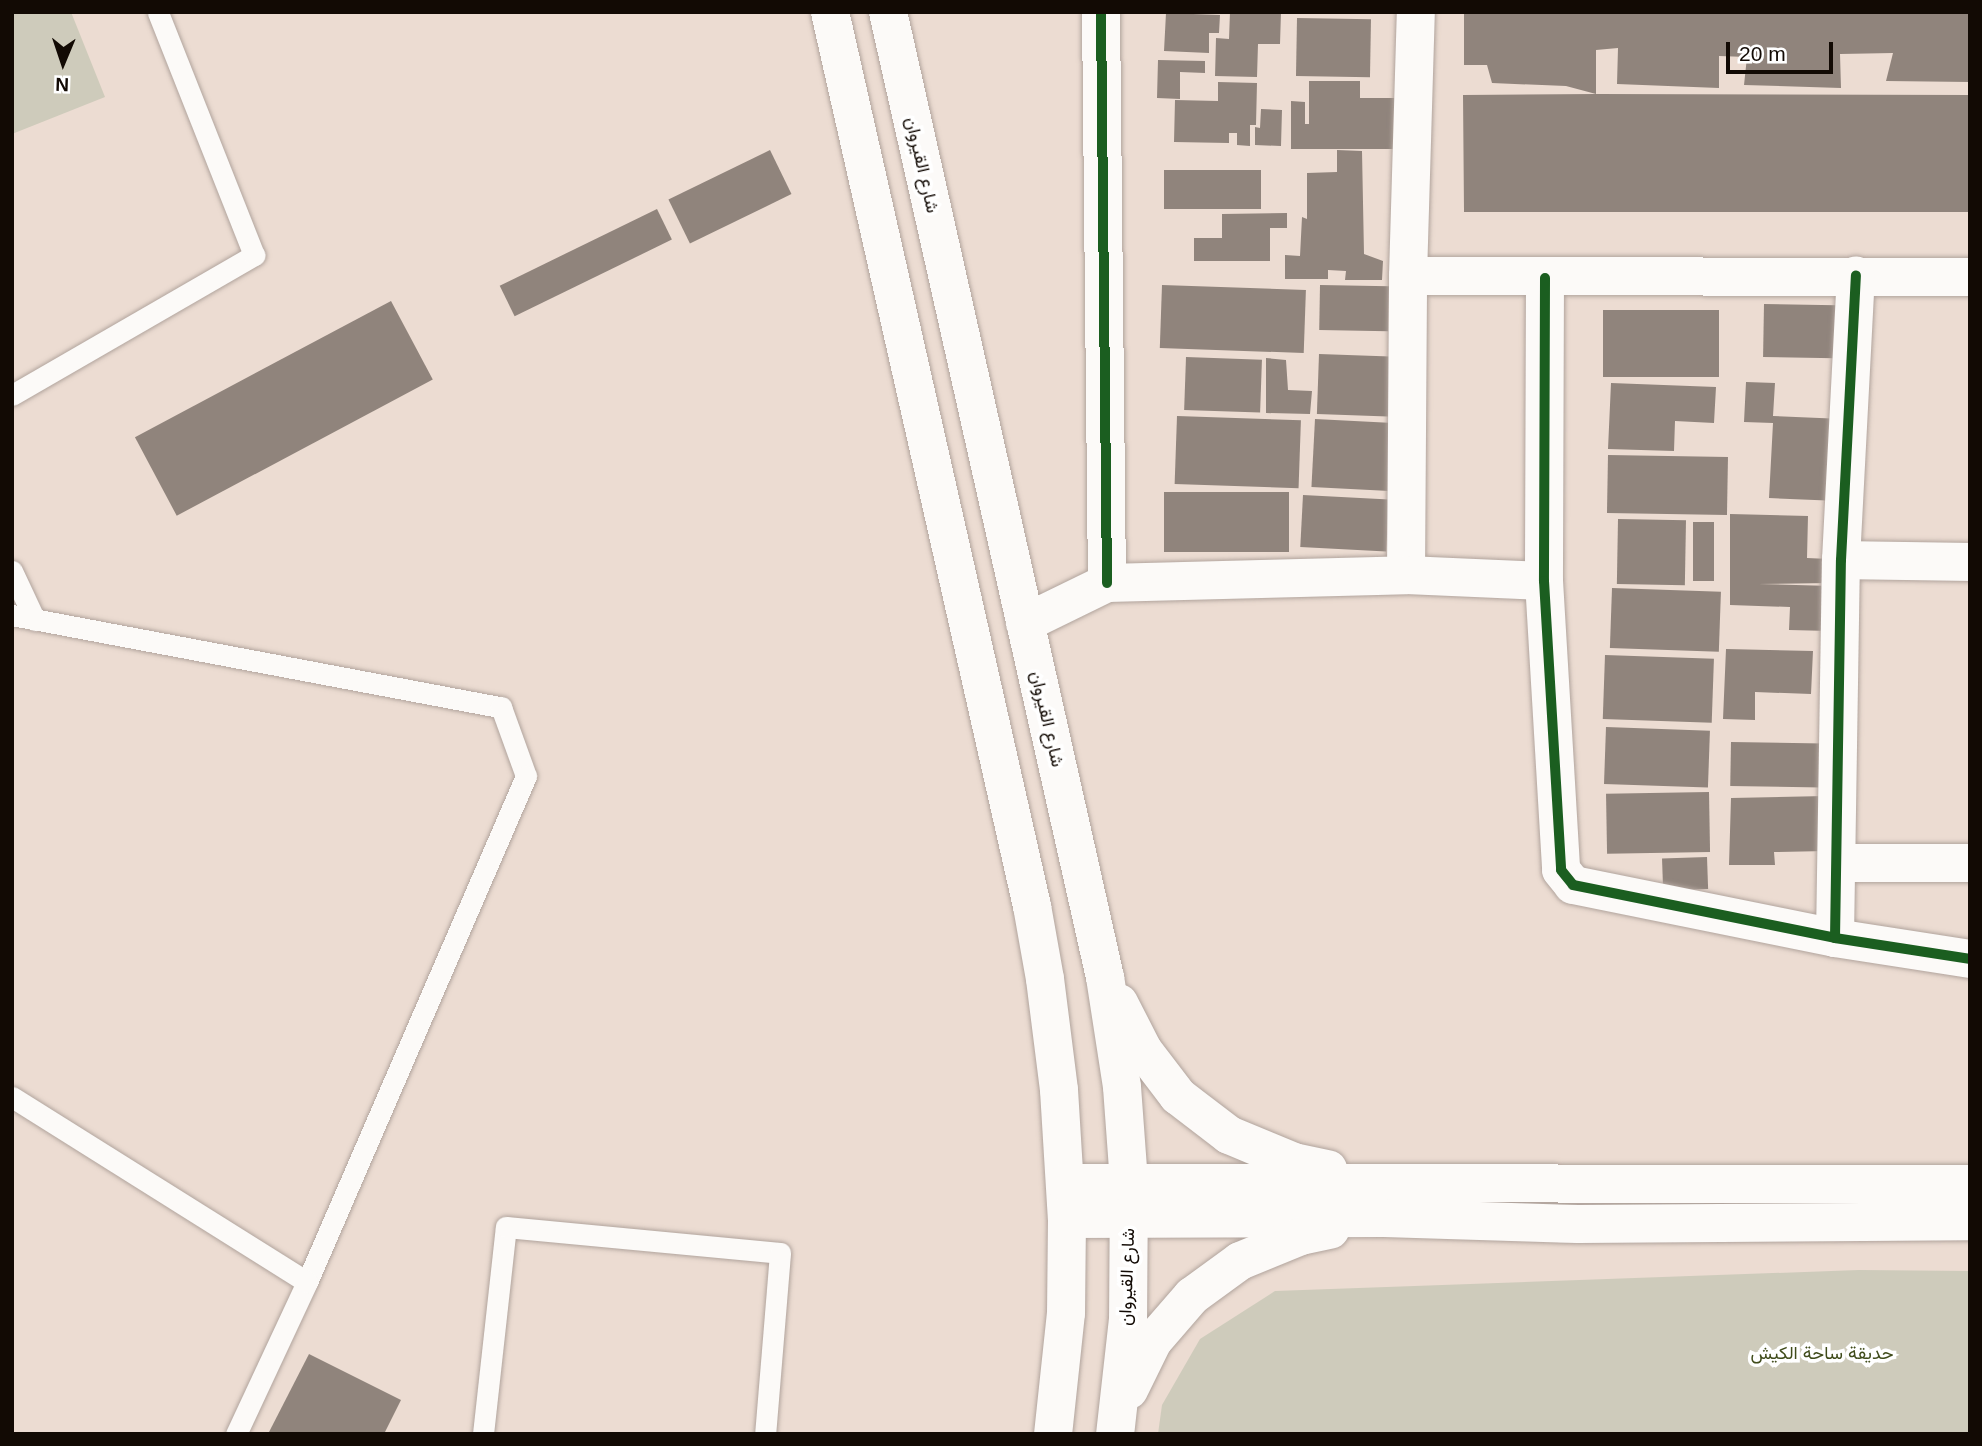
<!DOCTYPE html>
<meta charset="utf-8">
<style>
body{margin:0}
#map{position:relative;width:1982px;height:1446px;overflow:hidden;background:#ecdcd2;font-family:Helvetica,Vazirmatn,sans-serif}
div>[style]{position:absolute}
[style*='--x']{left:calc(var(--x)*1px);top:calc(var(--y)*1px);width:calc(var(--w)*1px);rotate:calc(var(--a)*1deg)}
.green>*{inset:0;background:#cecbbb}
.building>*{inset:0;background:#90847c;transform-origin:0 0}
.roads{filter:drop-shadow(0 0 2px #b1a49d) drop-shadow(0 0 2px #b1a49d)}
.lane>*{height:21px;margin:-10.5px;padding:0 10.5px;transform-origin:10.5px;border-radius:10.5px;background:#fcfaf8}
.street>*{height:38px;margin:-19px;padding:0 19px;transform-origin:19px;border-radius:19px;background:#fcfaf8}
.secondary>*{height:38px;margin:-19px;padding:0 19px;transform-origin:19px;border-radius:19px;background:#fcfaf8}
.cycleway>*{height:10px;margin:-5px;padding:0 5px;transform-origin:5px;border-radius:5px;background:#1b5e20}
span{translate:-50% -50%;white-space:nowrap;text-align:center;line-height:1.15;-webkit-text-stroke:7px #fff;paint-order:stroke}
.street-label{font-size:18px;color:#120a04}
.park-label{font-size:18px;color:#404c1b}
.frame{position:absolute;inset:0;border:14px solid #120a04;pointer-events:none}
.north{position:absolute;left:28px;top:28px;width:70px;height:70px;-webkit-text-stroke:5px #fff;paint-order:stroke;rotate:182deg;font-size:19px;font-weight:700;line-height:28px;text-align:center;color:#120a04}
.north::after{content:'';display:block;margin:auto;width:24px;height:32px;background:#120a04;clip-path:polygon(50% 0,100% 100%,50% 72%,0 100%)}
.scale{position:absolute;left:1726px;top:42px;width:107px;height:32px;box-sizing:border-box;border:4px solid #120a04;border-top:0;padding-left:9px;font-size:21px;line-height:24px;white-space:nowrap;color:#120a04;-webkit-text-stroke:5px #fff;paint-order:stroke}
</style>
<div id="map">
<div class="green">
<div style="clip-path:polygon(12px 12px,71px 12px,105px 97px,12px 134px)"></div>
<div style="clip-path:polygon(1859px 1270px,1970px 1271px,1970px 1434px,1158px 1434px,1162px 1405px,1200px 1339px,1275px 1291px)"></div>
</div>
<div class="building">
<div style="clip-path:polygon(1230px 12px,1281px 12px,1280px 44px,1258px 44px,1257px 77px,1215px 76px,1216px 38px,1229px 39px)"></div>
<div style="clip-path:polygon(1464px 12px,1970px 12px,1970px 82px,1886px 81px,1893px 53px,1840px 54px,1841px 88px,1744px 85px,1747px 57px,1719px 56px,1719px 88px,1617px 84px,1618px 48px,1596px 50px,1596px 94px,1970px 95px,1970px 212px,1464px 212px,1463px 95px,1596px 94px,1566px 86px,1492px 83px,1487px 65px,1464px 65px)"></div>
<div style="clip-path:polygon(1166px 13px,1220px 15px,1219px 33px,1209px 33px,1209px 53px,1164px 51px)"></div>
<div style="left:1297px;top:18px;width:74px;height:58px;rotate:1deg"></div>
<div style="clip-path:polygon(1158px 60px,1205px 61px,1205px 73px,1180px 72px,1180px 99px,1157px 98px)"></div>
<div style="clip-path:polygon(1309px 81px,1360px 81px,1360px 98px,1404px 98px,1404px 149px,1291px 149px,1291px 101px,1305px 102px,1305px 124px,1309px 124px)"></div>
<div style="clip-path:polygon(1218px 82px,1257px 83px,1256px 125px,1250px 125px,1250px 146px,1237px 145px,1237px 133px,1229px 133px,1229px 143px,1174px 142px,1175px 100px,1218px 101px)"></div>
<div style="clip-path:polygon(1261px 109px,1282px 110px,1281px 146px,1255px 145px,1255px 127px,1260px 128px)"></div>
<div style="left:770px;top:150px;width:49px;height:113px;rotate:64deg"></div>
<div style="clip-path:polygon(1337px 150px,1362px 151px,1364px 254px,1383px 261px,1382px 280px,1345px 280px,1346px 271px,1328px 270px,1328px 279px,1285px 279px,1285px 255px,1300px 256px,1302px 217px,1307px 219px,1307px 173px,1337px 172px)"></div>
<div style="left:1261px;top:170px;width:39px;height:97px;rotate:90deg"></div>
<div style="left:657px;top:209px;width:34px;height:175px;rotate:64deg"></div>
<div style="clip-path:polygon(1287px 213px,1287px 228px,1270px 228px,1270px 261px,1194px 261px,1194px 238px,1222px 238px,1222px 214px)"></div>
<div style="left:1162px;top:285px;width:144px;height:63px;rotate:2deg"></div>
<div style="left:1320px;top:285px;width:69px;height:45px;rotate:1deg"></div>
<div style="left:391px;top:301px;width:89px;height:290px;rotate:62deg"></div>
<div style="left:1764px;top:304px;width:72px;height:53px;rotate:1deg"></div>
<div style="left:1603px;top:310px;width:116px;height:67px"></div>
<div style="left:1319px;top:354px;width:71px;height:60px;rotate:2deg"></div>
<div style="left:1186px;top:357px;width:76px;height:53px;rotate:2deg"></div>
<div style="clip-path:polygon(1266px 358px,1286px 360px,1288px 390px,1312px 391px,1310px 414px,1266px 413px)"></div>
<div style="clip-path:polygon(1746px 382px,1775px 383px,1773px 416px,1843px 419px,1839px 501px,1769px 498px,1773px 423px,1744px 422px)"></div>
<div style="clip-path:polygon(1611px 383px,1716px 387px,1714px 423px,1675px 421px,1674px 451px,1608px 449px)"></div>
<div style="left:1177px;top:416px;width:124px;height:68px;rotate:2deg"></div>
<div style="left:1315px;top:419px;width:88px;height:68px;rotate:3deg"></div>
<div style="left:1608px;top:455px;width:120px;height:58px;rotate:1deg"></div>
<div style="left:1289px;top:492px;width:60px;height:125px;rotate:90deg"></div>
<div style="left:1303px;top:495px;width:86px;height:52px;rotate:3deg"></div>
<div style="clip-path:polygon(1730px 514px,1808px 516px,1807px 558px,1829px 559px,1829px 583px,1758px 584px,1831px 586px,1830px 631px,1789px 630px,1790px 607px,1730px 605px)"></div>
<div style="left:1618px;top:519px;width:68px;height:65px;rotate:1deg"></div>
<div style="left:1693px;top:522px;width:21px;height:59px"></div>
<div style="left:1612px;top:588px;width:109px;height:60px;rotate:2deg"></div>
<div style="clip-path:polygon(1726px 649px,1813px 651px,1811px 694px,1755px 692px,1755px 720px,1723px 719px)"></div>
<div style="left:1605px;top:655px;width:109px;height:64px;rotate:2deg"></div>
<div style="left:1606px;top:727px;width:104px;height:57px;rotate:2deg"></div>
<div style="left:1731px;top:742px;width:92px;height:44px;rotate:1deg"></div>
<div style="left:1709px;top:792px;width:60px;height:103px;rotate:89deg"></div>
<div style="clip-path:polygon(1826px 796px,1826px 851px,1774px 852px,1775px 865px,1729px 865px,1731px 798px)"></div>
<div style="left:1707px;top:857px;width:32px;height:45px;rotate:88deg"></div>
<div style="clip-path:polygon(309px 1354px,401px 1400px,384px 1434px,268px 1434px)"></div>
</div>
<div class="roads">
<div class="lane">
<div style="--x:12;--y:395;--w:280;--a:-30"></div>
<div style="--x:254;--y:255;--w:261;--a:-111.6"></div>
<div style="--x:12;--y:571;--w:54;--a:64.9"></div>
<div style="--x:12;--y:615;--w:498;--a:10.7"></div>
<div style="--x:501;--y:707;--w:73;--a:70.1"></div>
<div style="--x:526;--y:776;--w:551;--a:113.4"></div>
<div style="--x:307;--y:1282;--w:168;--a:115"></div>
<div style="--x:12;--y:1097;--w:348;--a:32.1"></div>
<div style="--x:483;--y:1434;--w:208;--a:-83.7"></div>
<div style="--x:506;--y:1227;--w:275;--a:5.4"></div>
<div style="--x:780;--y:1253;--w:182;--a:94.7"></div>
</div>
<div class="street">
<div style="--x:1101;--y:12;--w:571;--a:89.4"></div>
<div style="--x:1408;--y:276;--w:562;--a:0.1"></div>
<div style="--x:1545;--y:278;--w:303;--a:90.2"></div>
<div style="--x:1544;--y:581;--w:289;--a:86.6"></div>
<div style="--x:1561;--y:870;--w:19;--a:51"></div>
<div style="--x:1573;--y:885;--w:267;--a:11.4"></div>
<div style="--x:1835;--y:938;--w:137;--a:8.8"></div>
<div style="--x:1841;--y:560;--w:129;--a:0.9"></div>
<div style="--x:1406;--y:575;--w:299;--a:-89.6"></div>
<div style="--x:1408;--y:276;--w:264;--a:-88.3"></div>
<div style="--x:1025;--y:623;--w:91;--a:-26"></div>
<div style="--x:1107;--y:583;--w:299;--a:-1.5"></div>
<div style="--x:1406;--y:575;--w:138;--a:2.5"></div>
<div style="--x:1837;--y:863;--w:133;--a:0"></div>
<div style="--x:1835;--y:938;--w:378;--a:-89.1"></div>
<div style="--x:1841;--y:560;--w:285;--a:-87"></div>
</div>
<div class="secondary">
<div style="--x:830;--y:12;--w:917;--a:77.27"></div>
<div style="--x:1032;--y:906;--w:74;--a:79.9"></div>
<div style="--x:1045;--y:979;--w:112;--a:82.8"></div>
<div style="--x:1059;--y:1090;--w:129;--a:86.5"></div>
<div style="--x:1067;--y:1219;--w:94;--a:90.6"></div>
<div style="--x:1066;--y:1313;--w:122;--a:96.1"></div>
<div style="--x:888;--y:12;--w:989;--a:77.33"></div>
<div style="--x:1105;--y:977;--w:111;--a:81.2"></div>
<div style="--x:1122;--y:1087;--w:95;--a:85.8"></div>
<div style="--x:1129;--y:1182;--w:137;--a:90.4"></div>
<div style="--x:1128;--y:1319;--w:116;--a:96.4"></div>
<div style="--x:1119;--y:1003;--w:53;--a:62.9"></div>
<div style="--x:1143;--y:1050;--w:58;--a:52.7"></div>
<div style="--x:1178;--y:1096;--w:64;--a:37.4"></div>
<div style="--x:1229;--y:1135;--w:70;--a:22.6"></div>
<div style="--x:1294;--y:1162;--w:35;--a:12"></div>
<div style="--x:1066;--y:1183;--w:904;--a:0.06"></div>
<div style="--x:1067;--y:1219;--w:317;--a:-0.2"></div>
<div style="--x:1384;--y:1218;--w:194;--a:1.8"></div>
<div style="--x:1578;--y:1224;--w:392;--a:-0.4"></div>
<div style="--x:1129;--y:1390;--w:55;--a:-63.9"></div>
<div style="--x:1153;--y:1341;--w:60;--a:-49.1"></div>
<div style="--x:1192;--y:1296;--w:59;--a:-36.1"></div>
<div style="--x:1240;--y:1261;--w:66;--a:-22.3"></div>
<div style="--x:1301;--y:1236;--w:30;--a:-12"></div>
</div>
</div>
<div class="cycleway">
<div style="--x:1101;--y:12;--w:571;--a:89.4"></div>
<div style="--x:1545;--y:278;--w:303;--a:90.2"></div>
<div style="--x:1544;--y:581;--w:289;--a:86.6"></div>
<div style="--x:1561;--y:870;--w:19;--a:51"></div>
<div style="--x:1573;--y:885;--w:267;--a:11.4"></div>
<div style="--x:1835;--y:938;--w:137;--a:8.8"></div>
<div style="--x:1835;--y:938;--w:378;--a:-89.1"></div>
<div style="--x:1841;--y:560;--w:285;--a:-87"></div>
</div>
<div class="street-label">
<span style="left:922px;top:165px;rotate:77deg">شارع القيروان</span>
<span style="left:1047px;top:719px;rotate:77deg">شارع القيروان</span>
<span style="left:1127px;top:1277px;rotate:-88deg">شارع القيروان</span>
</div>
<div class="park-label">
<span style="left:1822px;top:1353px">حديقة ساحة الكيش</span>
</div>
<div class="frame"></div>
<div class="north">N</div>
<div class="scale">20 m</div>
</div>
